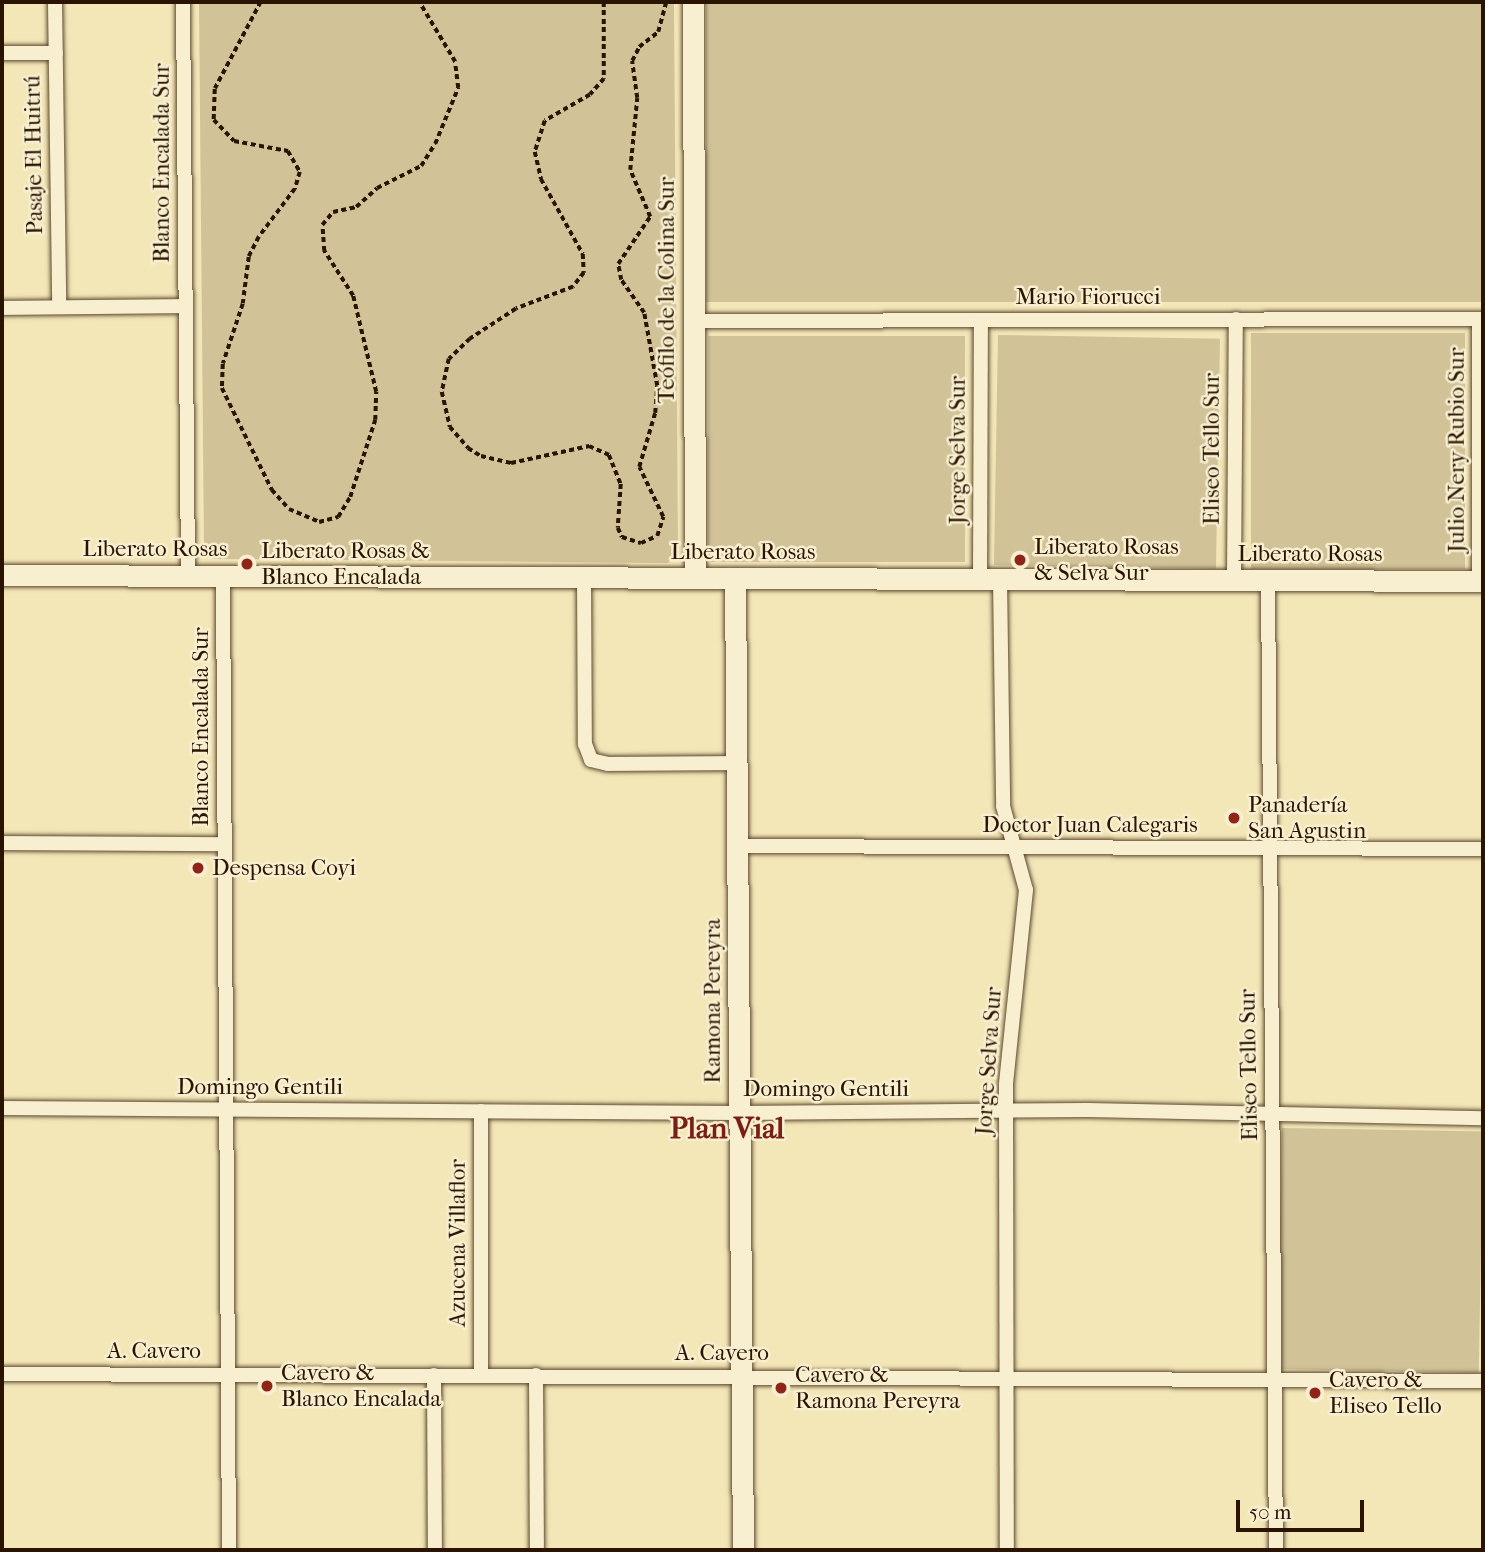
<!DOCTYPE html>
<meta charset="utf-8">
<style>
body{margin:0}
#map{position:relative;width:1485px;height:1552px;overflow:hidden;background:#f3e6b7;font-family:"IM FELL French Canon",serif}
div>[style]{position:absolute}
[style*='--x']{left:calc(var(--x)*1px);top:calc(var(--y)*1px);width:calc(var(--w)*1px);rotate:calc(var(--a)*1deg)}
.green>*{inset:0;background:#d1c298;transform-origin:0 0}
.path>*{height:3.5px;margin-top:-1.75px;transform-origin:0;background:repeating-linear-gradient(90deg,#2a1300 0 5px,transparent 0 8.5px)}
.roads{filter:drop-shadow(0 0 2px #5c482e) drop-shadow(0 0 2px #5c482e)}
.street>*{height:14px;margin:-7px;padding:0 7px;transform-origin:7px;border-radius:7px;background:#f7efd0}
.secondary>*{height:21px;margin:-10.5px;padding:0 10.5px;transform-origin:10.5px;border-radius:10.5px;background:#f7efd0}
.dots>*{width:19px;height:19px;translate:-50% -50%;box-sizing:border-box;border:4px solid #f7efd0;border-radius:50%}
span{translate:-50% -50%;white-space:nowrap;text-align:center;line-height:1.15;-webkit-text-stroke:5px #f7efd0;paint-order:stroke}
.street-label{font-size:23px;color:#2a1300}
.poi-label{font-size:23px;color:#2a1300}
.left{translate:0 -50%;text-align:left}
.district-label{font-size:30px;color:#7a1f14;font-weight:700}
.frame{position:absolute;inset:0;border:4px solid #2a1300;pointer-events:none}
.scale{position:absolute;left:1236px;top:1500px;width:128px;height:32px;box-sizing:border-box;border:4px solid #2a1300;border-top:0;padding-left:9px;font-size:21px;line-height:24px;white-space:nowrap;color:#2a1300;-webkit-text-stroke:5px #f7efd0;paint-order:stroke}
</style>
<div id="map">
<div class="green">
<div style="clip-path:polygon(199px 2px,674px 2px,678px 550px,668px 563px,214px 559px,204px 549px)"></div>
<div style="left:706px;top:2px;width:777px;height:300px"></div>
<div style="left:1465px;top:333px;width:236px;height:214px;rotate:90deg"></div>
<div style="left:998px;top:335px;width:222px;height:230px;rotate:1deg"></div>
<div style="left:708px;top:336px;width:257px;height:226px"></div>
<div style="left:1282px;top:1128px;width:201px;height:241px;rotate:1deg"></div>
</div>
<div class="path">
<div style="--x:261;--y:2;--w:98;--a:117.9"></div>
<div style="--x:215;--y:89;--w:31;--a:92"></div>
<div style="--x:214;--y:120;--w:29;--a:46"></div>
<div style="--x:234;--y:141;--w:55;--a:10.5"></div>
<div style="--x:288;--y:151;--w:24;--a:60"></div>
<div style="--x:300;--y:172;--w:18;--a:106"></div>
<div style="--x:295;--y:189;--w:60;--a:126.9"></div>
<div style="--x:259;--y:237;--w:22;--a:117"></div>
<div style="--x:249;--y:257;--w:47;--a:97.3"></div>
<div style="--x:243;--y:304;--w:63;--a:108.4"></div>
<div style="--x:223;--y:364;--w:24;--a:92"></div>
<div style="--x:222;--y:388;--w:114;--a:63.9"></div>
<div style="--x:272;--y:490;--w:25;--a:48"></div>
<div style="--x:289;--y:509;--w:33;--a:23"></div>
<div style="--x:319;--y:522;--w:20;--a:-15"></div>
<div style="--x:338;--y:517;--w:23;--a:-59"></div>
<div style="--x:350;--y:497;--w:81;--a:-72"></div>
<div style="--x:375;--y:420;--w:28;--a:-88"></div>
<div style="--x:376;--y:392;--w:99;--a:-103.5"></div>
<div style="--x:353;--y:296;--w:54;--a:-122.8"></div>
<div style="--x:324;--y:251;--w:26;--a:-94"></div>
<div style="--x:322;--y:225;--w:17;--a:-50"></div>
<div style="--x:333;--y:212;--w:24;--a:-12"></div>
<div style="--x:356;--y:207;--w:28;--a:-42"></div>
<div style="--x:377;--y:188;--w:49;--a:-26.6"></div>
<div style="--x:421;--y:166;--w:26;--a:-58"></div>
<div style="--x:435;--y:144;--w:61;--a:-67.7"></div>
<div style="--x:458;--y:88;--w:26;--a:-97"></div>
<div style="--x:455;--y:62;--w:70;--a:-121"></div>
<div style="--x:604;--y:2;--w:77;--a:90"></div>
<div style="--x:604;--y:79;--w:21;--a:131"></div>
<div style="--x:590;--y:95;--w:52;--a:150"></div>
<div style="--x:545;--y:121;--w:33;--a:108"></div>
<div style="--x:535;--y:152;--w:28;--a:77"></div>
<div style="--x:541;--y:179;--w:86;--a:60.8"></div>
<div style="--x:583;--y:254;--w:19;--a:87"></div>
<div style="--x:584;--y:273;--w:18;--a:128"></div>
<div style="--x:573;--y:287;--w:61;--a:158.9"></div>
<div style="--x:516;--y:309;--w:55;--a:146.9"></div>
<div style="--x:470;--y:339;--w:29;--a:136"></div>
<div style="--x:449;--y:359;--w:34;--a:102"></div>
<div style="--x:442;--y:392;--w:36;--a:77"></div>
<div style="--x:450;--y:427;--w:28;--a:49"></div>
<div style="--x:468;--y:448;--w:15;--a:32"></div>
<div style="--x:481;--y:456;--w:31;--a:13"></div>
<div style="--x:511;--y:463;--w:80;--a:-12.3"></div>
<div style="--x:589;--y:446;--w:22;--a:24"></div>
<div style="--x:609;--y:455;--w:31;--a:68"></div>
<div style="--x:621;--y:484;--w:44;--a:93.9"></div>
<div style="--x:618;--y:528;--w:10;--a:66"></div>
<div style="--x:622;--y:537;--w:20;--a:18"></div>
<div style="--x:641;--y:543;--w:17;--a:-24"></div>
<div style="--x:657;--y:536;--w:20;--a:-72"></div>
<div style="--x:663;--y:517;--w:55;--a:-115.6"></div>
<div style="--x:639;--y:467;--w:56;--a:-73.5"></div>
<div style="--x:655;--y:413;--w:27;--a:-86"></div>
<div style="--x:657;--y:386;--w:74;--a:-100.1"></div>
<div style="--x:644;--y:313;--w:40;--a:-124.9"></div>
<div style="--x:621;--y:280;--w:16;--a:-101"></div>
<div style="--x:618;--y:264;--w:57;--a:-55.8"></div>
<div style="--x:650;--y:217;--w:51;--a:-113.1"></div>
<div style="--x:630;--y:170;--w:72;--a:-84.4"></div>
<div style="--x:637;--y:98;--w:37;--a:-98"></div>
<div style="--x:632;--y:61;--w:16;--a:-63"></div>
<div style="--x:639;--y:47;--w:24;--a:-38"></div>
<div style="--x:658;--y:32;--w:31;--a:-75"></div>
</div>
<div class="roads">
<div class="street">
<div style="--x:55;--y:2;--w:305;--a:89.2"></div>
<div style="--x:183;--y:2;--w:574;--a:89.5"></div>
<div style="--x:2;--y:53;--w:54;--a:0"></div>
<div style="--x:2;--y:308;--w:184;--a:-0.6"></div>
<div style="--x:694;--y:321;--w:789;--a:-0.15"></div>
<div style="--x:223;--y:576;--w:974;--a:89.65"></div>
<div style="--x:584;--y:577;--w:167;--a:89.7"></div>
<div style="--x:585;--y:744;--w:17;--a:69"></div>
<div style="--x:591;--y:760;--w:17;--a:13"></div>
<div style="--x:608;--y:764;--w:129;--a:-0.4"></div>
<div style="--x:980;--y:579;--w:259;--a:-89.8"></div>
<div style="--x:1000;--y:579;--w:227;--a:89.2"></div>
<div style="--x:1003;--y:806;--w:87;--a:74.7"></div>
<div style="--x:1026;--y:890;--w:196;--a:95.9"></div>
<div style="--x:1006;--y:1085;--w:465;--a:89.9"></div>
<div style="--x:1234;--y:580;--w:261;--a:-89.6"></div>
<div style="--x:1268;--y:580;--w:970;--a:89.53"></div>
<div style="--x:1479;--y:581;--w:262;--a:-90"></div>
<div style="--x:2;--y:843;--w:222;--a:0.3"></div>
<div style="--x:738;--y:846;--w:745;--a:0.23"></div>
<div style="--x:2;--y:1108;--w:738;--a:0.39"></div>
<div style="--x:740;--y:1113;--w:348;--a:-0.5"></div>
<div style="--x:1088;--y:1110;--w:395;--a:1.2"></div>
<div style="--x:481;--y:1111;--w:264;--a:90"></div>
<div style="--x:2;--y:1374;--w:1481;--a:0.27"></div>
<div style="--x:434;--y:1375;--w:175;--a:89.7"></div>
<div style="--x:536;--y:1375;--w:175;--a:89.7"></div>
</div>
<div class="secondary">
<div style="--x:693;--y:2;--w:576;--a:89.8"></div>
<div style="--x:2;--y:575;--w:1481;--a:0.23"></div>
<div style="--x:735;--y:578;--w:972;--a:89.53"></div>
</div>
</div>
<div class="dots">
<div style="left:1020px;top:560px;background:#8f2418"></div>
<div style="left:247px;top:564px;background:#8f2418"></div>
<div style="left:1234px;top:818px;background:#8f2418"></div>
<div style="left:198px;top:868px;background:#8f2418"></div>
<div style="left:267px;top:1386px;background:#8f2418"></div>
<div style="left:781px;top:1388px;background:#8f2418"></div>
<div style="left:1315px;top:1393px;background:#8f2418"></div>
</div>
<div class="street-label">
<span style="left:34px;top:155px;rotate:-91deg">Pasaje El Huitrú</span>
<span style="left:162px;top:163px;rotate:-90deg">Blanco Encalada Sur</span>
<span style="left:667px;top:290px;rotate:-90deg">Teófilo de la Colina Sur</span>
<span style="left:1088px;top:297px">Mario Fiorucci</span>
<span style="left:1212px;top:449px;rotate:-90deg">Eliseo Tello Sur</span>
<span style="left:958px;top:450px;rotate:-90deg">Jorge Selva Sur</span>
<span style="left:1457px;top:450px;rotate:-90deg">Julio Nery Rubio Sur</span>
<span style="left:155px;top:549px">Liberato Rosas</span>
<span style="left:743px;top:552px">Liberato Rosas</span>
<span style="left:1310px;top:554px">Liberato Rosas</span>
<span style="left:201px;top:727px;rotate:-90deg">Blanco Encalada Sur</span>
<span style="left:1090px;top:825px">Doctor Juan Calegaris</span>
<span style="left:713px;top:1001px;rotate:-90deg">Ramona Pereyra</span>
<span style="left:989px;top:1061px;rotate:-86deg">Jorge Selva Sur</span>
<span style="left:1249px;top:1065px;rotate:-91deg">Eliseo Tello Sur</span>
<span style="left:260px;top:1087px">Domingo Gentili</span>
<span style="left:826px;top:1089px">Domingo Gentili</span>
<span style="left:458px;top:1243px;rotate:-90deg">Azucena Villaflor</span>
<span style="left:154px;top:1351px">A. Cavero</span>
<span style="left:722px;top:1353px">A. Cavero</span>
</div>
<div class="poi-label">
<span class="left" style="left:1034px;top:560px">Liberato Rosas<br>&amp; Selva Sur</span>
<span class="left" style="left:261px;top:564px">Liberato Rosas &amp;<br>Blanco Encalada</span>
<span class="left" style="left:1248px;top:818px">Panadería<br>San Agustin</span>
<span class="left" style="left:212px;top:868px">Despensa Coyi</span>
<span class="left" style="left:281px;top:1386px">Cavero &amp;<br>Blanco Encalada</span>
<span class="left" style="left:795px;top:1388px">Cavero &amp;<br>Ramona Pereyra</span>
<span class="left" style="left:1329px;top:1393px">Cavero &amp;<br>Eliseo Tello</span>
</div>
<div class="district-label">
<span style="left:727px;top:1129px">Plan Vial</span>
</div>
<div class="frame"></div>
<div class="scale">50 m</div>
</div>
